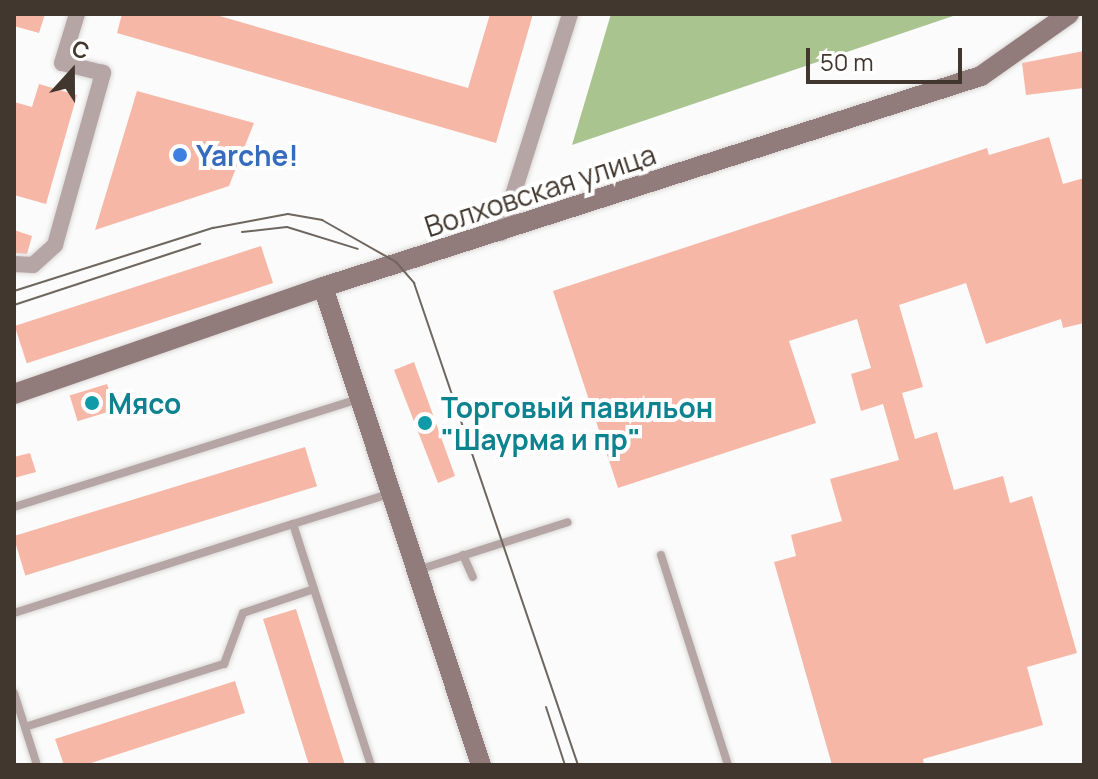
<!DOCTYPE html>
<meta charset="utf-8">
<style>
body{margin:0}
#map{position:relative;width:1098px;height:779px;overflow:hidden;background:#fbfbfb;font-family:Manrope,sans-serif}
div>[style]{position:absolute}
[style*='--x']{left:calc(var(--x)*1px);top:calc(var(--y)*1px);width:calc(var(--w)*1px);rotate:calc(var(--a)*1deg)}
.forest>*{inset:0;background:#aac490}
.building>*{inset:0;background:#f6b7a7;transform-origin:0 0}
.roads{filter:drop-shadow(0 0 2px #dad8d6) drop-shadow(0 0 2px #dad8d6)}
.lane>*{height:8px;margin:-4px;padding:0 4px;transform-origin:4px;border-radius:4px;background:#b5a5a5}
.street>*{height:16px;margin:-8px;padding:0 8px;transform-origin:8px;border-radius:8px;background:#b5a5a5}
.secondary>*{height:20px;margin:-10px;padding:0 10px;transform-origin:10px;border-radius:10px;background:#927c7b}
.tram>*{height:2px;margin:-1px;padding:0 1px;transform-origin:1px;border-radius:1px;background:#6e665f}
.dots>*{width:22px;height:22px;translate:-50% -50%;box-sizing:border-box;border:4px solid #fff;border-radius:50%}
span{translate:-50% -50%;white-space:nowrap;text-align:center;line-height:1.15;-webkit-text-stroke:8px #fff;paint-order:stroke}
.shop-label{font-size:28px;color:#366cbe;font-weight:700}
.left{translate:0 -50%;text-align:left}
.street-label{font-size:28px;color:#41372e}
.culture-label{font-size:28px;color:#0d838f;font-weight:700}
.frame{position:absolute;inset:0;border:16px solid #41372e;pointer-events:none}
.north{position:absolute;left:32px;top:32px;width:80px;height:80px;-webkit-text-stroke:6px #fff;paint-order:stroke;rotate:21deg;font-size:22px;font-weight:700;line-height:32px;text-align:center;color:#41372e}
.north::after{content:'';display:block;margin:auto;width:28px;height:36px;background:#41372e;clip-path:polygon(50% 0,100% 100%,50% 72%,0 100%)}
.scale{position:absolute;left:806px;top:48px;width:156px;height:36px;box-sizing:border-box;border:4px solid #41372e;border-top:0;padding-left:10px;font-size:24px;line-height:28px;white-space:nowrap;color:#41372e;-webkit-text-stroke:6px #fff;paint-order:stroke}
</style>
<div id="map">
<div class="forest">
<div style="clip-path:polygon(611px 14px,959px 14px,572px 145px)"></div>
</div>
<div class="building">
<div style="clip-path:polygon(14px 14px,45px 14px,39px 33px,14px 26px)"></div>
<div style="clip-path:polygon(122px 14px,213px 14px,468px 88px,490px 14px,533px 14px,496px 143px,117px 33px)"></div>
<div style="clip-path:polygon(1084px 51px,1084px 88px,1026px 95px,1022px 63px)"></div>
<div style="clip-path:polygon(39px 84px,77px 95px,46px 204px,14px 195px,14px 102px,32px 107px)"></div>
<div style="clip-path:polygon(137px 91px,254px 123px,229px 186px,95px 230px)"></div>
<div style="clip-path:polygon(1049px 137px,1063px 184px,1084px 178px,1084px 323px,1063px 328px,1061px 319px,986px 344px,966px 283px,899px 305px,923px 387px,902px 393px,915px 439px,937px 432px,954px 490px,1003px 476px,1010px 503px,1032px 496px,1077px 653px,1027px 667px,1043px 725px,923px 759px,924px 765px,832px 765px,774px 562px,796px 556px,791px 535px,842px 521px,830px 479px,899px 460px,883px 404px,861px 411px,851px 374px,871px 368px,857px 319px,789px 341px,816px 423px,618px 488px,553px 291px,987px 148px,989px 155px)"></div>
<div style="clip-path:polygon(14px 230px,32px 236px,27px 254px,14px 253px)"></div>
<div style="left:261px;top:246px;width:39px;height:259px;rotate:72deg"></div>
<div style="clip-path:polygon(414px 362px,455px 476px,438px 483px,394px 370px)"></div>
<div style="left:107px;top:384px;width:27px;height:39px;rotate:73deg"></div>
<div style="left:305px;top:447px;width:41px;height:305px;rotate:73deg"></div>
<div style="clip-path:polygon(30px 453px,36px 472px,14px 478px,14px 457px)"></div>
<div style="clip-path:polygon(296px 609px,331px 721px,345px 765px,309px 765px,263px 619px)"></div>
<div style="clip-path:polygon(235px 681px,245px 713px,85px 765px,64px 765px,55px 739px)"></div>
</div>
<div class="roads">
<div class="lane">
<div style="--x:14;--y:507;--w:364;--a:-17.4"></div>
<div style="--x:293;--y:524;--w:104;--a:-17.4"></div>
<div style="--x:463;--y:555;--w:24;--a:66"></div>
<div style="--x:661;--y:555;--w:220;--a:72.3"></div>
<div style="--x:418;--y:570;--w:157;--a:-17.7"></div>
<div style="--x:14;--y:613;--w:293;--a:-17.7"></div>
<div style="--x:293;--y:524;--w:253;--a:72.1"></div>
<div style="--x:14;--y:693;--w:76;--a:72.3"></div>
<div style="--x:25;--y:727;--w:209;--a:-17.6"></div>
<div style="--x:224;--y:664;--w:54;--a:-69.6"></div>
<div style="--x:243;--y:613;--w:75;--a:-18.7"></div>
</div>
<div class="street">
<div style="--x:501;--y:233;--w:230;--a:-72.5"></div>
<div style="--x:14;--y:264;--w:19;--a:3"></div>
<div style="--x:33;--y:265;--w:30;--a:-42"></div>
<div style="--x:55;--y:245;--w:179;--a:-74.4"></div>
<div style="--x:103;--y:73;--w:42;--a:-166.3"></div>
<div style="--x:62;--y:63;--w:51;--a:-73"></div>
</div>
<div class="secondary">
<div style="--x:323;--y:287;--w:503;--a:71.71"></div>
<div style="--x:14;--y:394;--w:327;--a:-19.1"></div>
<div style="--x:323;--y:287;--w:691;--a:-17.78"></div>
<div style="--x:981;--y:76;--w:108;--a:-35.2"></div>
</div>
</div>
<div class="tram">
<div style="--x:242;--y:232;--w:45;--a:-6.3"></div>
<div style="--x:287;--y:227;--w:74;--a:17.2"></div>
<div style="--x:14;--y:291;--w:209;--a:-17.6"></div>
<div style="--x:213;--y:228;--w:76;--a:-10.6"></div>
<div style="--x:288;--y:214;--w:35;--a:10"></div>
<div style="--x:322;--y:220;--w:85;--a:29.6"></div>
<div style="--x:396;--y:262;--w:28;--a:49"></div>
<div style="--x:414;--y:283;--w:509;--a:71.21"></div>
<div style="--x:14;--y:305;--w:196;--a:-18.2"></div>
<div style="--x:546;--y:707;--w:61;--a:71.9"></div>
</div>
<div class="dots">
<div style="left:180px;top:155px;background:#3f7fe0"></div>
<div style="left:92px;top:403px;background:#0f9aa8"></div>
<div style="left:425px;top:423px;background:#0f9aa8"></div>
</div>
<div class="shop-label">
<span class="left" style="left:196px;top:155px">Yarche!</span>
</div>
<div class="street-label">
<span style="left:540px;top:190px;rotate:-18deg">Волховская улица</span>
</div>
<div class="culture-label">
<span class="left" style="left:108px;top:403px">Мясо</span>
<span class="left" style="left:441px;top:423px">Торговый павильон<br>"Шаурма и пр"</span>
</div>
<div class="frame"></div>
<div class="north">С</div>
<div class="scale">50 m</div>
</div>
